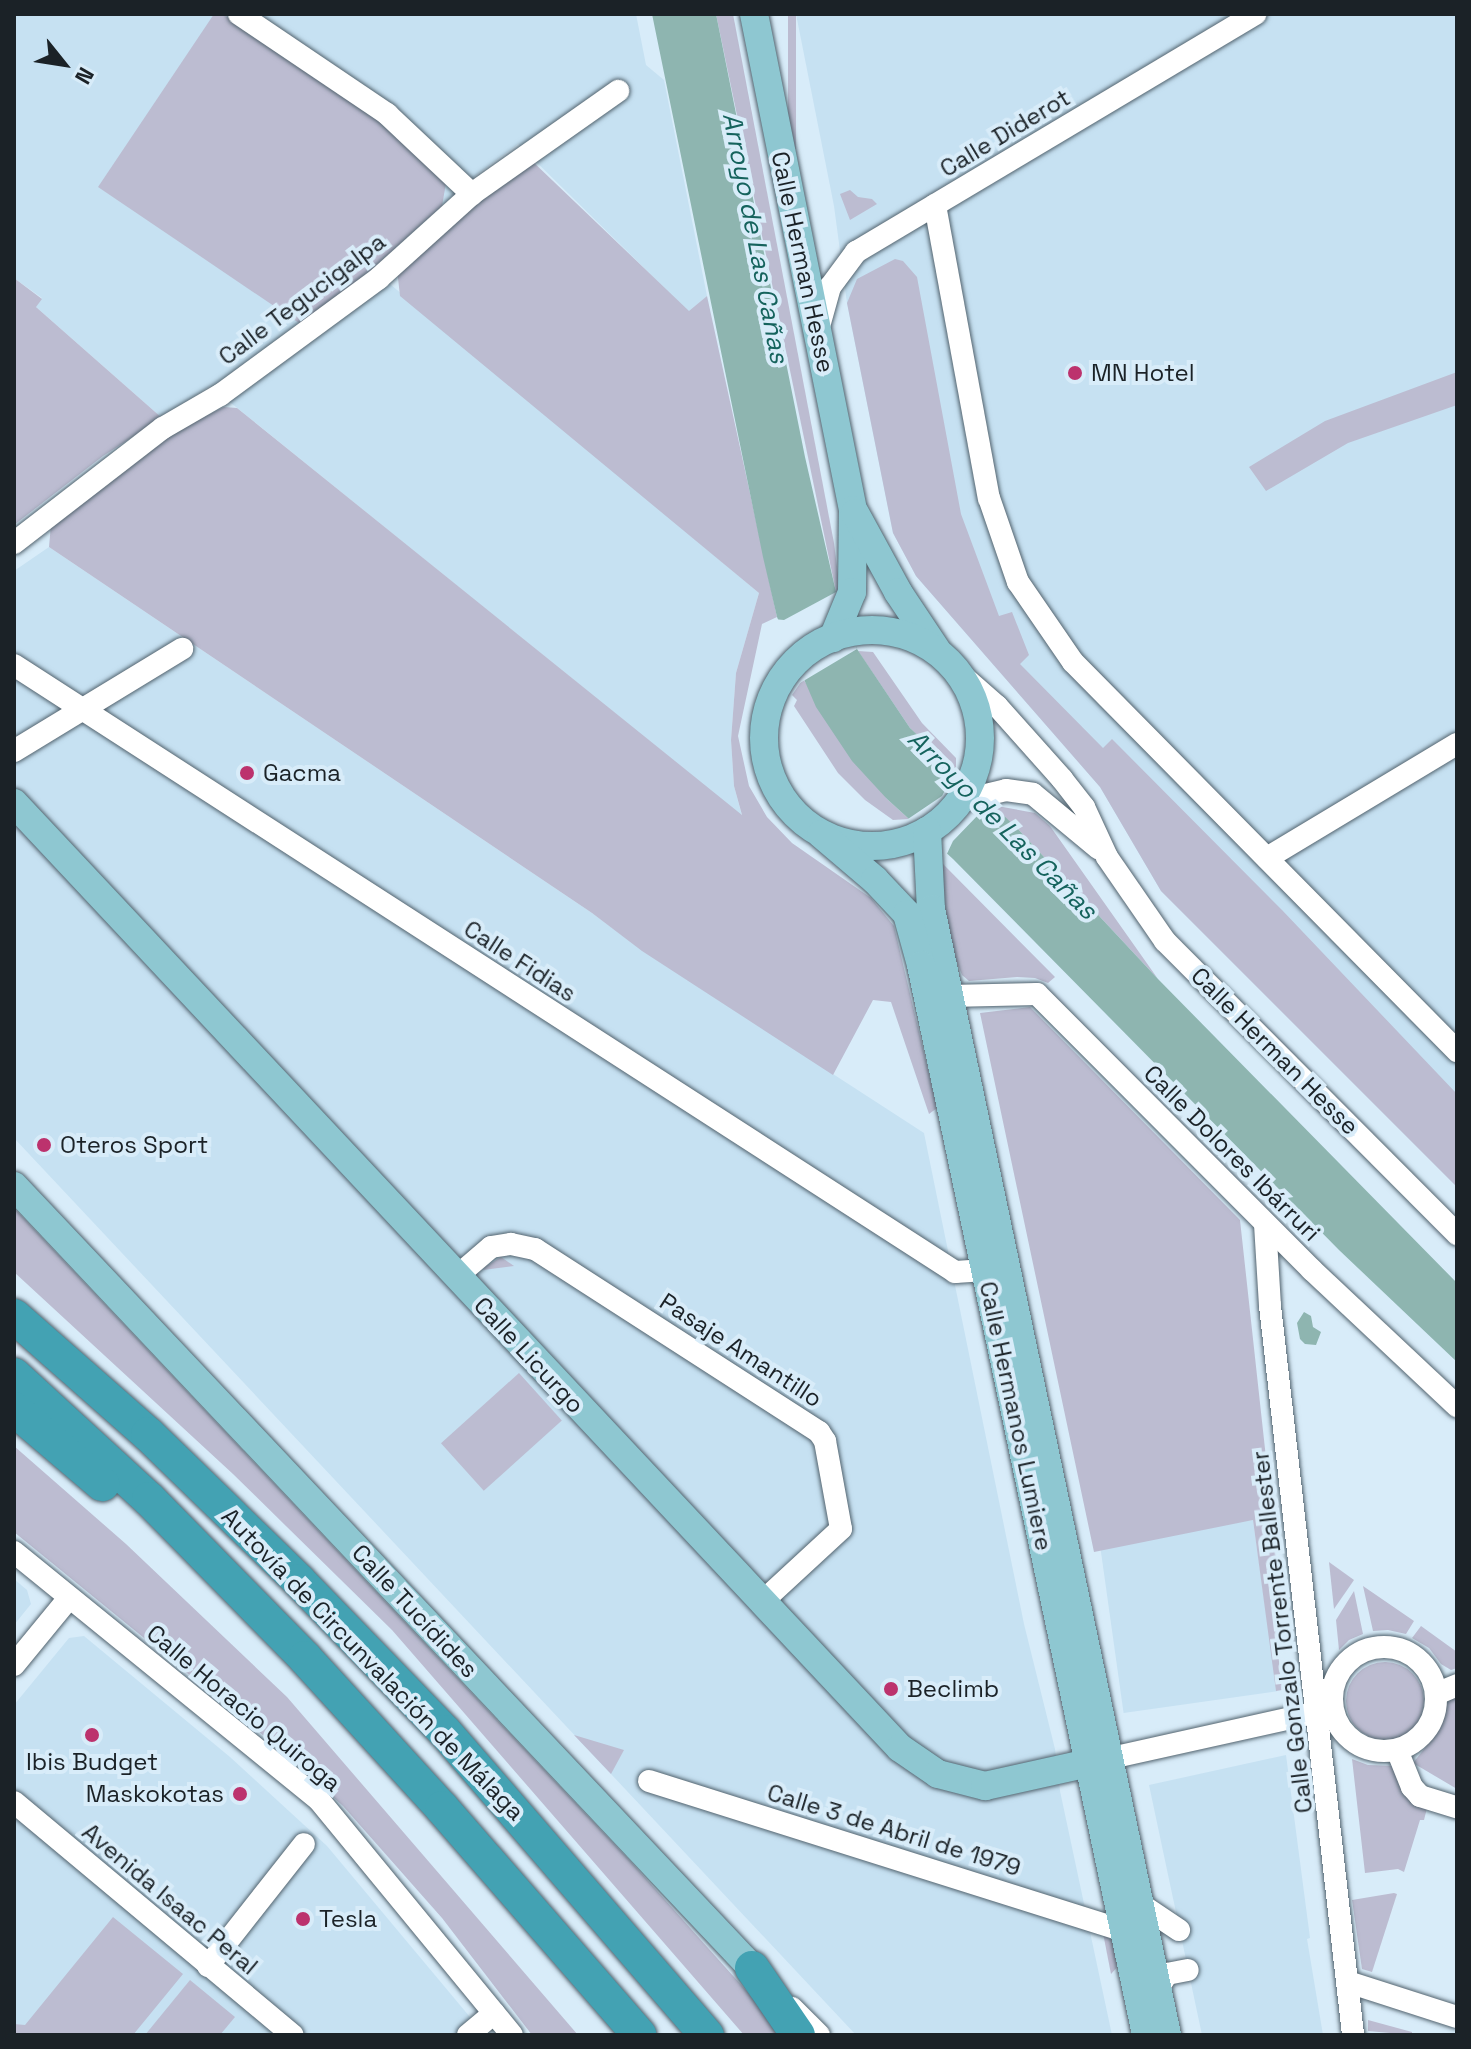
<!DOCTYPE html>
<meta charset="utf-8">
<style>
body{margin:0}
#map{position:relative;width:1471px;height:2049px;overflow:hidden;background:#d8ecf9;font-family:"Space Grotesk",sans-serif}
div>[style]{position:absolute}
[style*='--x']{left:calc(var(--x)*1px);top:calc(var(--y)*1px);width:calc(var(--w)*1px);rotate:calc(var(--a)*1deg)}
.built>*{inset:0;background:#c6e1f2;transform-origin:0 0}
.green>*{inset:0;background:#bcbcd1;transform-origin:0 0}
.round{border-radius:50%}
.water>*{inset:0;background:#8eb5b0}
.pier>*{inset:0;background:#d8ecf9}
.roads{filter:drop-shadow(0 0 2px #52636e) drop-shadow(0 0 2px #52636e)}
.minor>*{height:22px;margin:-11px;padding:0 11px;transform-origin:11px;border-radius:11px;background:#fff}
.minor>.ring{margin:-11px;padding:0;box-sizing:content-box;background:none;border:22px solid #fff;border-radius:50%}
.major>*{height:28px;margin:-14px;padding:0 14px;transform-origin:14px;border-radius:14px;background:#8ec7d1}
.major>.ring{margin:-14px;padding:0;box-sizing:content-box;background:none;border:28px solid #8ec7d1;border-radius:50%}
.highway>*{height:34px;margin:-17px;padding:0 17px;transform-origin:17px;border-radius:17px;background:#43a2b3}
.dots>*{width:22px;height:22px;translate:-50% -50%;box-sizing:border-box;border:4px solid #d8ecf9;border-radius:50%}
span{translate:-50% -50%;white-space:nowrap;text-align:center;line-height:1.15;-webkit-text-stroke:8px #d8ecf9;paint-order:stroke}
.street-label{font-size:24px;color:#1b2227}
.poi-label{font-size:24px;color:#1b2227}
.left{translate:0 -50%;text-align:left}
.right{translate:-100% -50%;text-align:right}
.water-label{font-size:26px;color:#15635d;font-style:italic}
.frame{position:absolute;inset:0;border:16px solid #1b2227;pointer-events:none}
.north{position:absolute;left:24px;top:24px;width:80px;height:80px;-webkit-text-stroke:6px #d8ecf9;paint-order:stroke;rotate:120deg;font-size:22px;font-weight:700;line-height:32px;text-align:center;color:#1b2227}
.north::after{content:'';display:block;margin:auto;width:28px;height:36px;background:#1b2227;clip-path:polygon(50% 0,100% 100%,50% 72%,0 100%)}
</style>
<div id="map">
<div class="built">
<div style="clip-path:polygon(14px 14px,636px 14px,646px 65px,664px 80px,707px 296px,689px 312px,518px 144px,476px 175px,372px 269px,759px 593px,736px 673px,731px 740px,734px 786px,742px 816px,210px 386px,162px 418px,35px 306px,42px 298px,14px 278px)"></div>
<div style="clip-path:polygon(796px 14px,1457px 14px,1457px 1187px,1161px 891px,1100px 787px,916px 576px,893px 533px,847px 303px,834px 206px)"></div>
<div style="clip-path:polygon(49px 547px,592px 913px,643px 951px,924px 1133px,1024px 1624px,1055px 1749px,1060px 1791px,1112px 2035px,856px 2035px,14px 1138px,14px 571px)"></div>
<div style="left:1253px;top:1520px;width:173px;height:155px;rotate:82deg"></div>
<div style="clip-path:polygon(14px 1579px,27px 1590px,31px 1604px,14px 1625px)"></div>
<div style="clip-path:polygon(84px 1636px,230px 1757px,327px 1846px,485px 2035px,14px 2033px,14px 1705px,69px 1638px)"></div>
<div style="clip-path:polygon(1286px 1755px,1310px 1938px,1307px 1939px,1323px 2035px,1202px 2035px,1149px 1785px)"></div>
</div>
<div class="green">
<div style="clip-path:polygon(214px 14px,222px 14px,335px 83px,381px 118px,446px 183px,442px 206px,372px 269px,302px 325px,98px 187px)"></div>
<div style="clip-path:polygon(716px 14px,733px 14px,834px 543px,840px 591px,836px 592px)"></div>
<div style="left:788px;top:14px;width:8px;height:135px"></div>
<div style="clip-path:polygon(530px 159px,689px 311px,707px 296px,777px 617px,762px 624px,738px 736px,749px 786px,767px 817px,792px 843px,871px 898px,894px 926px,937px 1108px,929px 1114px,891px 1002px,873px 1000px,833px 1075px,642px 951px,592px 913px,49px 547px,51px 524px,163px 437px,224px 407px,237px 408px,742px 815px,734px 786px,731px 740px,736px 673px,759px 593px,400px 296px,397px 269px)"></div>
<div style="clip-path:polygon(850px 190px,858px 197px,872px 199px,877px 204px,850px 220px,840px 194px)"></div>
<div style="clip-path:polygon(895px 259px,903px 261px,917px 277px,961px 514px,999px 616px,1012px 612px,1029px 655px,1020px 664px,1103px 748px,1112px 739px,1282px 910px,1457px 1094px,1457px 1187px,1161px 891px,1100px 787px,916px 576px,893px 533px,847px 303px,857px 279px)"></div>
<div style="clip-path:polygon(14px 278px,42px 299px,36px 307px,162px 418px,103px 456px,14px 525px)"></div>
<div style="clip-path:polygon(1457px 372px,1457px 405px,1348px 443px,1266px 491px,1249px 467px,1325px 421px)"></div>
<div style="clip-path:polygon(858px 651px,873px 652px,922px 723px,956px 758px,956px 774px,910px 728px)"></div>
<div style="clip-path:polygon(803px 679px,887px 799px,909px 819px,893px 820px,865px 800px,838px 773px,794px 706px,797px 700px,792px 695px)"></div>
<div style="clip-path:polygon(997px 806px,1035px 813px,1050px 826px,1158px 979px,1017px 828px,994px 808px)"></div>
<div style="clip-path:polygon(943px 864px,1055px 977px,1048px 983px,1035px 978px,1017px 977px,969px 981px,962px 975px,954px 955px,942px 891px)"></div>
<div style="clip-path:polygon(1030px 1007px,1240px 1220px,1286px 1641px,1277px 1643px,1282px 1690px,1276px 1691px,1253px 1520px,1094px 1552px,980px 1013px)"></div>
<div style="clip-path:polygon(14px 1208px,632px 1863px,786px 2035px,744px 2035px,392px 1630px,233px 1474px,14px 1272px)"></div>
<div style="clip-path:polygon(501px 1257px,514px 1266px,483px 1270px,485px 1267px)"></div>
<div style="left:519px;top:1373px;width:64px;height:105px;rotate:48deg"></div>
<div style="clip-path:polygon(14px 1446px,126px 1544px,287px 1697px,578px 2035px,532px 2035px,442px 1918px,343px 1806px,285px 1753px,14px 1532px)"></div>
<div style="clip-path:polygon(1329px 1562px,1354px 1580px,1334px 1609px)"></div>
<div style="clip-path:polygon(1363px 1586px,1414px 1621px,1406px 1634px,1388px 1630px,1373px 1631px)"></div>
<div style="clip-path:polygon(1354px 1591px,1363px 1634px,1349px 1640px,1339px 1650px,1336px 1620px)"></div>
<div style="clip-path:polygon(1421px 1626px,1457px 1652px,1457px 1668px,1451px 1670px,1441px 1664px,1429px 1648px,1412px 1638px)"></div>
<div class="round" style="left:1346px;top:1662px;width:78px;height:78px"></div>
<div style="clip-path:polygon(1457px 1695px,1457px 1789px,1413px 1763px,1440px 1729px,1448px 1699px)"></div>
<div style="clip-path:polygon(574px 1735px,624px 1750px,611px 1774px)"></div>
<div style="clip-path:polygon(1352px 1759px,1368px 1765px,1396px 1766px,1427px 1808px,1424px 1820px,1420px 1820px,1404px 1872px,1398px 1869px,1365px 1873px)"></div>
<div style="clip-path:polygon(1394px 1893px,1397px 1894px,1372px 1972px,1362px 1969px,1352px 1900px)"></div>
<div style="clip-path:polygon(113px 1917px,183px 1974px,133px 2035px,14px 2033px,14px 2024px,25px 2025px)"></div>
<div style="clip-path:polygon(1103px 1933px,1119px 1947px,1121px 1963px,1111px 1974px)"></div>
<div style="clip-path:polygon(190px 1980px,235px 2017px,220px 2035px,145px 2035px)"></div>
<div style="clip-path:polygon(1368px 2020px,1412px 2032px,1412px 2035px,1368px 2031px)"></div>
</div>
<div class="water">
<div style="clip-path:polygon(652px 14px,716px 14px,805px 457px,836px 592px,857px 649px,910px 728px,1017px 828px,1158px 979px,1457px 1283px,1457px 1362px,1339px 1250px,953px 859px,887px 799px,852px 761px,816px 707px,777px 617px,763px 557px)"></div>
<div style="clip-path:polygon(1304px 1312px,1311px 1316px,1313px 1327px,1321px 1332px,1316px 1345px,1305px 1344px,1300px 1339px,1297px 1323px)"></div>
</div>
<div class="pier">
<div style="clip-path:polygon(836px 592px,857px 649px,800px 683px,773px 619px,784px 620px)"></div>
<div style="clip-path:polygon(956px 769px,997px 806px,980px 813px,953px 841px,945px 858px,905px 821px,942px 796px)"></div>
</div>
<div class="roads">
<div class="minor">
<div style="--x:239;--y:14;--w:179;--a:34"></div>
<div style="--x:387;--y:114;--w:117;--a:43.3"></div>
<div style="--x:935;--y:205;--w:298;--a:79.6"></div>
<div style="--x:989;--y:498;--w:89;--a:71"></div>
<div style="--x:1018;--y:582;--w:97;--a:55.5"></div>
<div style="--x:1073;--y:662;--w:547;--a:45.37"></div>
<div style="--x:818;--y:330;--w:45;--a:-74.4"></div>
<div style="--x:830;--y:287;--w:44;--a:-53.4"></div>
<div style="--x:856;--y:252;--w:465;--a:-30.8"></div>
<div style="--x:14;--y:543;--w:188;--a:-37.7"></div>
<div style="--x:163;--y:428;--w:66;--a:-30.1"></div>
<div style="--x:220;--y:395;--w:197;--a:-36.3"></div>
<div style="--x:379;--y:278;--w:125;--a:-42.1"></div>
<div style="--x:472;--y:194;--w:179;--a:-35.2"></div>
<div style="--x:949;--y:664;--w:64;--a:41.2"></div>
<div style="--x:997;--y:706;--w:98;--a:48.3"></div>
<div style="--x:1062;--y:779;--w:36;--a:52"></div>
<div style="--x:1084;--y:807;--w:55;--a:65.3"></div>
<div style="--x:1107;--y:857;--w:102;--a:55.4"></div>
<div style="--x:1165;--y:941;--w:414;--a:45.1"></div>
<div style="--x:14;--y:665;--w:1120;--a:32.82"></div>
<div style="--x:955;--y:1272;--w:46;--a:-3.7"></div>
<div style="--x:14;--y:751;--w:197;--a:-31.3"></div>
<div style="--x:961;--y:801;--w:46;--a:-13.7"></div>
<div style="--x:1006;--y:790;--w:27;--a:8"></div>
<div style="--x:1033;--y:794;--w:85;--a:39.7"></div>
<div style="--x:1267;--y:858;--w:222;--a:-31"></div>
<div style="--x:949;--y:996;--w:88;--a:-1.3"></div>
<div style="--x:1037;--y:994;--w:390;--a:45.1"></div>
<div style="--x:1312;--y:1270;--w:199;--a:43.2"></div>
<div style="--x:1265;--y:1224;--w:82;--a:86.5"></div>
<div style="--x:1270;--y:1306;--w:734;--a:83.5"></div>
<div style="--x:456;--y:1277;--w:46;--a:-40.6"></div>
<div style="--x:491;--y:1247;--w:20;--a:-9"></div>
<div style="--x:511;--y:1244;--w:25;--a:12"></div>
<div style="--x:535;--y:1249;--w:338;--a:32.8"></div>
<div style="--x:819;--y:1432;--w:11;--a:56"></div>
<div style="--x:825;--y:1441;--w:89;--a:79.7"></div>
<div style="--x:841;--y:1529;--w:108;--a:137.3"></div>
<div style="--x:14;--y:1552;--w:393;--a:39.1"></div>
<div style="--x:319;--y:1800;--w:304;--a:50.6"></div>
<div class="ring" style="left:1332px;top:1647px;width:82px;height:82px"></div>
<div style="--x:14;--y:1665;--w:87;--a:-50.6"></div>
<div style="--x:1436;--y:1694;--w:23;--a:-23"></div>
<div style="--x:1397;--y:1750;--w:40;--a:68"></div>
<div style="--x:1412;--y:1787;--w:12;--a:48"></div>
<div style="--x:1420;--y:1796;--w:39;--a:17"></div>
<div style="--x:1102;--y:1760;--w:230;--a:-12.5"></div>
<div style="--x:649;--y:1781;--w:497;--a:17.5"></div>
<div style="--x:14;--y:1802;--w:363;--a:39.9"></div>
<div style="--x:1140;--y:1904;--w:47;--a:33.7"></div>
<div style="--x:208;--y:1966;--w:155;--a:-51.8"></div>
<div style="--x:1348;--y:1982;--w:114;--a:17.8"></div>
<div style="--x:1157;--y:1990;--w:19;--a:-58"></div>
<div style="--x:1167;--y:1974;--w:21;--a:-11"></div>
<div style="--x:792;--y:2008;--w:38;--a:45"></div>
<div style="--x:468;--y:2035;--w:34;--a:-40"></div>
</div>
<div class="major">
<div style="--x:754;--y:14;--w:506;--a:78.71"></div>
<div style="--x:853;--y:510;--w:82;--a:90.7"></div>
<div style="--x:852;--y:592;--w:50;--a:112.4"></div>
<div style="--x:855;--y:513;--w:90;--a:61.4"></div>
<div style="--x:898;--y:592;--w:69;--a:56.3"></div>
<div class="ring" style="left:764px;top:630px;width:188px;height:188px"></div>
<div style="--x:14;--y:803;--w:1295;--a:46.85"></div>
<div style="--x:900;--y:1748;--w:46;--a:34.4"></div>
<div style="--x:938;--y:1774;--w:49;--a:14.3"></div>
<div style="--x:985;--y:1786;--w:120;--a:-12.5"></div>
<div style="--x:927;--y:831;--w:78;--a:87.1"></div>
<div style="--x:931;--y:909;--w:1150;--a:78.16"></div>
<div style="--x:821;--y:834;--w:71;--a:40.4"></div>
<div style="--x:875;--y:880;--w:47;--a:46.7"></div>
<div style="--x:907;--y:914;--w:53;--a:74.6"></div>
<div style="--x:921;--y:965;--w:1093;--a:78.12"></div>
<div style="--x:14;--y:1186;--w:1075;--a:46.66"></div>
</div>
<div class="highway">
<div style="--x:14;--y:1316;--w:179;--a:41.4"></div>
<div style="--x:148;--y:1434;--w:211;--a:44.2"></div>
<div style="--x:299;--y:1581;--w:210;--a:46"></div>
<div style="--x:445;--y:1732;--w:401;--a:49.2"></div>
<div style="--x:14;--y:1375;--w:183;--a:42.6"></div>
<div style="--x:149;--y:1499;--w:223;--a:45.5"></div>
<div style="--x:305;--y:1658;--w:203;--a:47.6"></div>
<div style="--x:442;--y:1808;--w:301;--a:49"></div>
<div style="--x:14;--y:1409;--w:116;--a:40.4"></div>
<div style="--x:752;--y:1968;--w:81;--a:55.5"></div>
</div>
</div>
<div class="dots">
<div style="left:1075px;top:373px;background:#bc326d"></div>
<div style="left:247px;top:773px;background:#bc326d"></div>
<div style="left:44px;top:1145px;background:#bc326d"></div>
<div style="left:891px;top:1689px;background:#bc326d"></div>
<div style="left:92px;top:1735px;background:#bc326d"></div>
<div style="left:240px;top:1794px;background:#bc326d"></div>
<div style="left:303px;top:1919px;background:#bc326d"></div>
</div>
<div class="street-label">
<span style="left:1005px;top:133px;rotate:-31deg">Calle Diderot</span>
<span style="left:803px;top:262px;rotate:78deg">Calle Herman Hesse</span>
<span style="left:302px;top:299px;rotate:-37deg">Calle Tegucigalpa</span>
<span style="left:520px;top:961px;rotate:33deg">Calle Fidias</span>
<span style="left:1275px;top:1051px;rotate:45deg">Calle Herman Hesse</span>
<span style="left:1232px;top:1153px;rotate:45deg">Calle Dolores Ibárruri</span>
<span style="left:741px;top:1350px;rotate:33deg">Pasaje Amantillo</span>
<span style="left:529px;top:1355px;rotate:47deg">Calle Licurgo</span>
<span style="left:1016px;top:1416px;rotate:78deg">Calle Hermanos Lumiere</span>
<span style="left:415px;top:1611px;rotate:47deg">Calle Tucídides</span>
<span style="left:1282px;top:1632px;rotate:-97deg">Calle Gonzalo Torrente Ballester</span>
<span style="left:373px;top:1664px;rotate:46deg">Autovía de Circunvalación de Málaga</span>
<span style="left:244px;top:1708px;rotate:40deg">Calle Horacio Quiroga</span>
<span style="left:894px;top:1830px;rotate:17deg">Calle 3 de Abril de 1979</span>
<span style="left:170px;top:1899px;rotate:40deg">Avenida Isaac Peral</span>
</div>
<div class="poi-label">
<span class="left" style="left:1091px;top:373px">MN Hotel</span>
<span class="left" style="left:263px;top:773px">Gacma</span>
<span class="left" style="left:60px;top:1145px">Oteros Sport</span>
<span class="left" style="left:907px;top:1689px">Beclimb</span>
<span style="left:92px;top:1762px">Ibis Budget</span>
<span class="right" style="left:224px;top:1794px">Maskokotas</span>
<span class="left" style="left:319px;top:1919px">Tesla</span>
</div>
<div class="water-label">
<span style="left:755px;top:238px;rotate:79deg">Arroyo de Las Cañas</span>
<span style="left:1002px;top:825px;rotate:45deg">Arroyo de Las Cañas</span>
</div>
<div class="frame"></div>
<div class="north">N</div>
</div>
